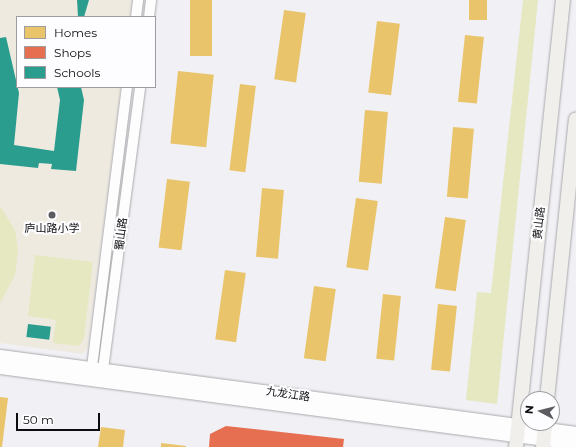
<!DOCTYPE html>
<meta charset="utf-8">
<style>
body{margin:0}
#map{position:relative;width:576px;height:447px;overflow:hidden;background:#f0f0f5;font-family:Montserrat,"Noto Sans SC",sans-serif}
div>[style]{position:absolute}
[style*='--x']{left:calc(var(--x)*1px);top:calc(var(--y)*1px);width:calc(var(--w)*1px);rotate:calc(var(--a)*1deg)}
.education>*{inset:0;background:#efeae0}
.green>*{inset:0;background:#e5e8c0}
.homes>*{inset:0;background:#e9c46a;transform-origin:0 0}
.shops>*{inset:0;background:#e76f51}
.schools>*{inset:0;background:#2a9d8f;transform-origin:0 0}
.roads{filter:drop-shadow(0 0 1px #aaaaad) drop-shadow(0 0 1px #aaaaad)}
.minor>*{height:10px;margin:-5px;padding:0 5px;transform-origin:5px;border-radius:5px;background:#fdfdfe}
.tertiary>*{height:13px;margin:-6.5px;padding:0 6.5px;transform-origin:6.5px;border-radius:6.5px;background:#fdfdfe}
.secondary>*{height:14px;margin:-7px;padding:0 7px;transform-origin:7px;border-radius:7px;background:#f1efec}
.dots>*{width:11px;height:11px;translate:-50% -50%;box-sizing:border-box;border:2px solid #fdfcfe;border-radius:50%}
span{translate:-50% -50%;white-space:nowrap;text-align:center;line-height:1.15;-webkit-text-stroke:4px #fdfcfe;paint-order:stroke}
.street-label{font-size:11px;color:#0c0b0e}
.poi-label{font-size:11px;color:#0c0b0e}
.legend{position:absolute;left:16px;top:16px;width:140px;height:72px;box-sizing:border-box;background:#fdfcfe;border:1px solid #9d9c9e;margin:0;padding:5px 7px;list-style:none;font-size:12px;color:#0c0b0e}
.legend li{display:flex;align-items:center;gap:8px;height:20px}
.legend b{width:20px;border:1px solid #9d9c9e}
.north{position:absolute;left:520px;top:391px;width:40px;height:40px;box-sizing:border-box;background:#fdfcfe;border:1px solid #9d9c9e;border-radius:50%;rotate:277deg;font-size:11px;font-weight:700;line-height:16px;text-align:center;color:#0c0b0e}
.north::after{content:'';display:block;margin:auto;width:14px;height:18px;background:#5c5b5f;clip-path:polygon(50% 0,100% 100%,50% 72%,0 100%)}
.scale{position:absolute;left:16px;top:413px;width:84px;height:18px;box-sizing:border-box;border:2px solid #0c0b0e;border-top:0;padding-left:5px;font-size:12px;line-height:14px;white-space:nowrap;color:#0c0b0e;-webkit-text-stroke:3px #fdfcfe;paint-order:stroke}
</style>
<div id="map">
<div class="education">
<div style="clip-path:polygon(0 0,132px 0,130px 17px,17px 17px,17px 87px,121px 87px,88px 347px,83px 354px,0 343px)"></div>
</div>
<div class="green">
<div style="clip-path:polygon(523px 0,538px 0,497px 404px,466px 400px,477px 292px,491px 293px)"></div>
<div style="clip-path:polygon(0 206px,15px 230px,18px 250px,15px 275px,0 303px)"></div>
<div style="clip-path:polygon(35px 255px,93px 262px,84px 338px,79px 346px,53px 343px,56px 320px,28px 316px)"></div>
</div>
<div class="homes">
<div style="left:190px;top:0;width:22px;height:56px"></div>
<div style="left:469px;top:0;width:18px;height:20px"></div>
<div style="left:284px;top:10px;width:22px;height:70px;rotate:8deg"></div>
<div style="left:377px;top:21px;width:23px;height:72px;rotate:7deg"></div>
<div style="left:465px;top:35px;width:19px;height:67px;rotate:6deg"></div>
<div style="left:178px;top:71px;width:36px;height:73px;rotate:6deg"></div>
<div style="left:240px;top:84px;width:16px;height:87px;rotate:7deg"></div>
<div style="left:365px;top:110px;width:23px;height:72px;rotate:5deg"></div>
<div style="left:453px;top:127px;width:21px;height:70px;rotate:5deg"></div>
<div style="left:167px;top:179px;width:23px;height:69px;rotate:7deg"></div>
<div style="left:262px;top:188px;width:22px;height:69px;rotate:5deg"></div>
<div style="left:356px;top:198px;width:22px;height:70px;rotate:8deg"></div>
<div style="left:445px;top:217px;width:21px;height:72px;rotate:8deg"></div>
<div style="left:225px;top:270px;width:21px;height:70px;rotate:8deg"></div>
<div style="left:314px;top:286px;width:22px;height:73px;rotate:8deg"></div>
<div style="left:383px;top:294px;width:18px;height:65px;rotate:6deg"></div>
<div style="left:438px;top:304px;width:19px;height:66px;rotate:6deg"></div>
<div style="clip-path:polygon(0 397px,8px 398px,2px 447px,0 447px)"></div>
<div style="clip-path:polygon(101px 427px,125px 430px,123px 447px,98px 447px)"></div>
<div style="clip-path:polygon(219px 439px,238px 440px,237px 447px,219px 447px)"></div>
<div style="clip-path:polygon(161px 443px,186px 446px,186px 447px,161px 447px)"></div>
</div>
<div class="shops">
<div style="clip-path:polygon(226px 426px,344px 439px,343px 447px,209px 447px,210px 434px)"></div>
</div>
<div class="schools">
<div style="clip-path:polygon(77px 0,89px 0,84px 17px,78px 17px)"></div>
<div style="clip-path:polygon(6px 37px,19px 93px,14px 145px,54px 151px,60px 100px,57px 87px,81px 87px,84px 100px,76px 171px,51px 169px,52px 164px,39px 163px,38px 168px,0 164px,0 38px)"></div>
<div style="left:28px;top:324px;width:23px;height:13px;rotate:7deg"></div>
</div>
<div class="roads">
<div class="minor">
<div style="--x:136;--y:17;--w:17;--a:-83"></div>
<div style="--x:149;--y:17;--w:17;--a:-83"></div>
<div style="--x:91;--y:375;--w:290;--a:-82.9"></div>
<div style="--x:102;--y:377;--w:292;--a:-82.5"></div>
</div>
<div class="tertiary">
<div style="--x:0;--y:356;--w:581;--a:7.61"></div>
<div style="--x:0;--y:367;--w:581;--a:7.52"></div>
</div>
<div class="secondary">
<div style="--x:547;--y:399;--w:281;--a:-84.1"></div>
<div style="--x:516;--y:447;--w:449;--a:-84"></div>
<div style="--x:543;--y:447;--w:24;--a:-85"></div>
</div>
</div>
<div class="dots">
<div style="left:52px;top:215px;background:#5c5b5f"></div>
</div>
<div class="street-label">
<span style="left:539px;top:223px;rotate:-84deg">黄山路</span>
<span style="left:121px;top:234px;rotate:-83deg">蜀山路</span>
<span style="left:288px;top:394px;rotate:8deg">九龙江路</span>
</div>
<div class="poi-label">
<span style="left:52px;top:228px">庐山路小学</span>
</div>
<ul class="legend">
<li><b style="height:11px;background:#e9c46a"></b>Homes</li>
<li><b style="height:11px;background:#e76f51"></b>Shops</li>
<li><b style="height:11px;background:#2a9d8f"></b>Schools</li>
</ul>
<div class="north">N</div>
<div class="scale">50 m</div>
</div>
